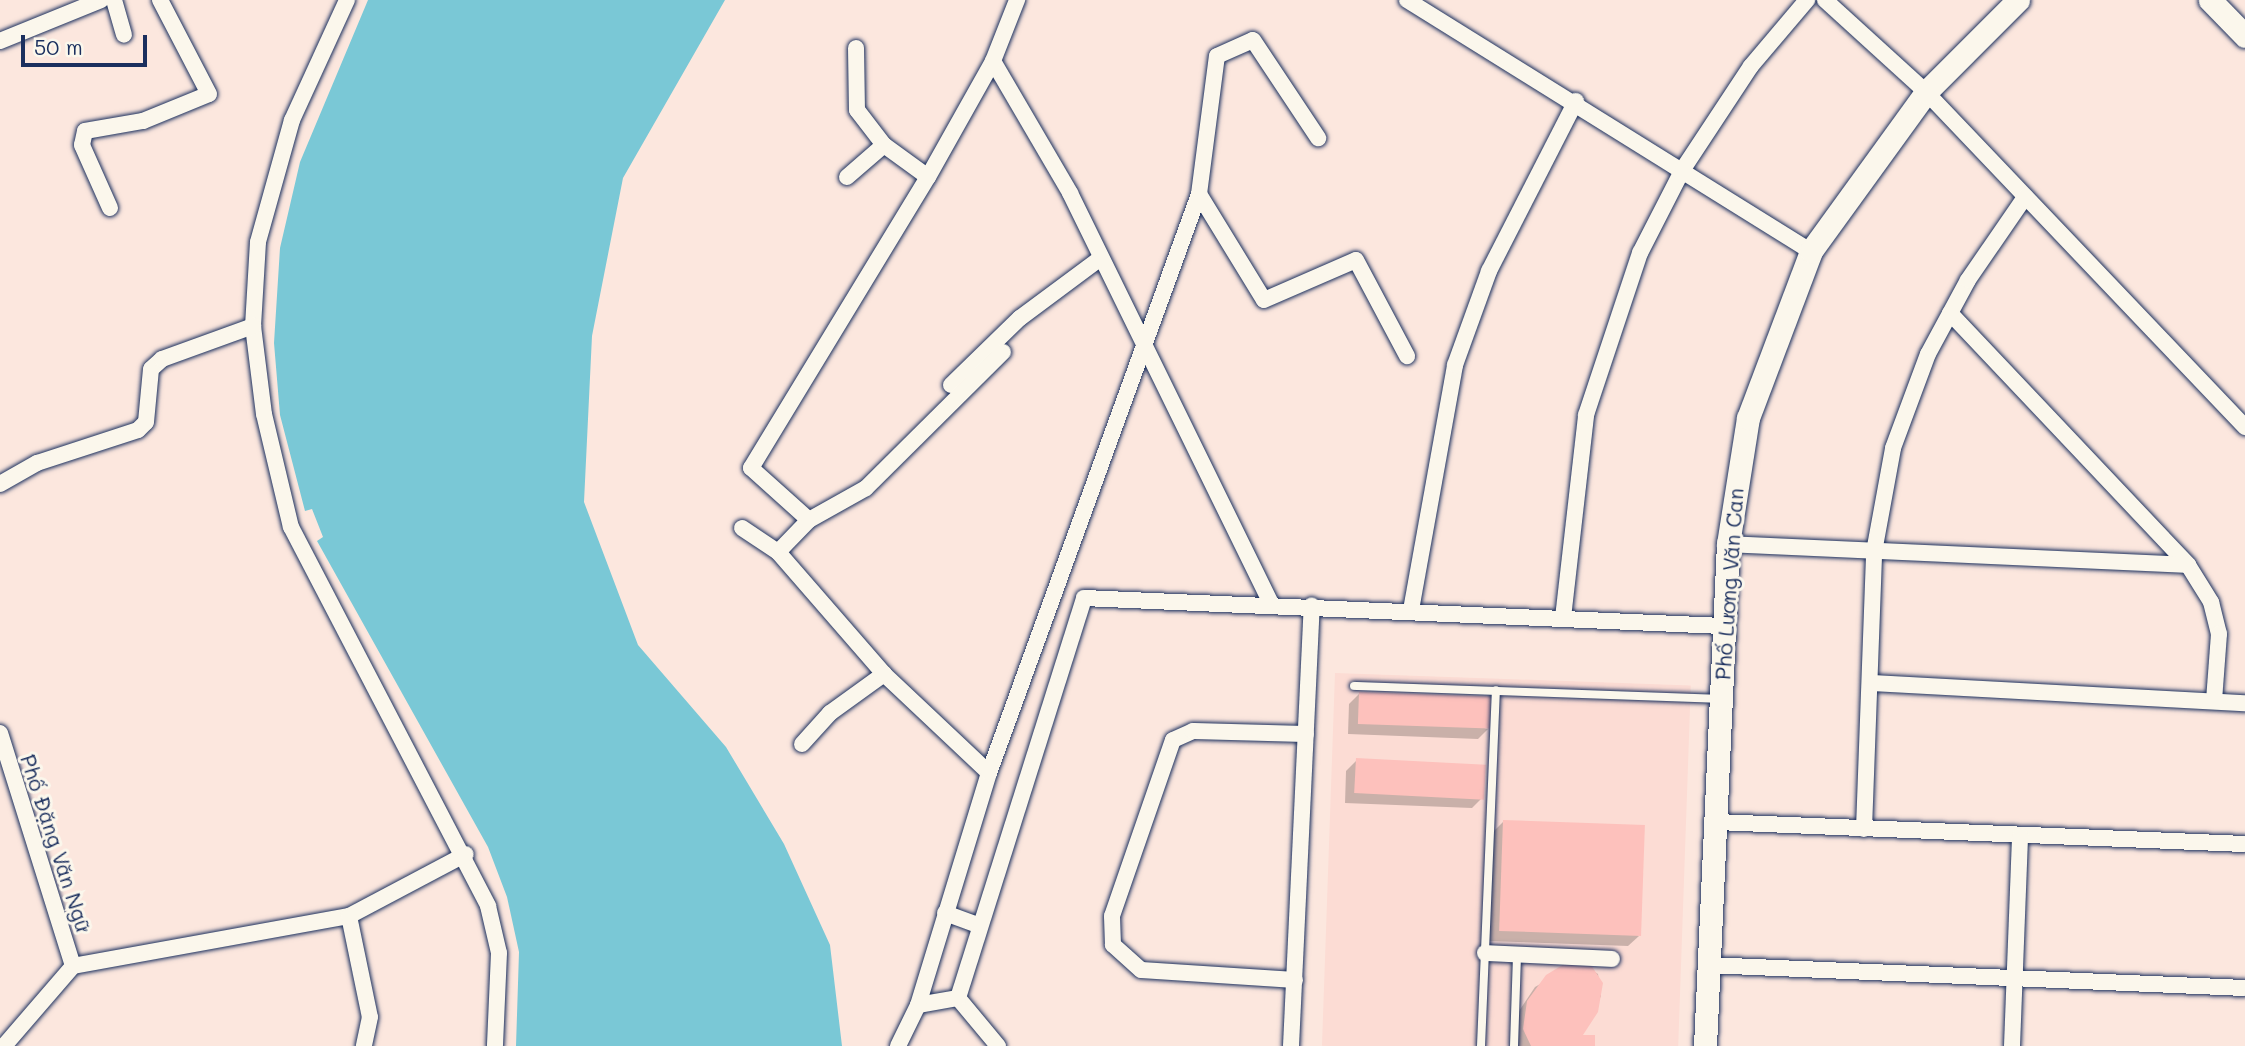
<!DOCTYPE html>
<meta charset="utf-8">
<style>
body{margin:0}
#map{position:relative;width:2245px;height:1046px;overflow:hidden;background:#fce7de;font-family:Mali,sans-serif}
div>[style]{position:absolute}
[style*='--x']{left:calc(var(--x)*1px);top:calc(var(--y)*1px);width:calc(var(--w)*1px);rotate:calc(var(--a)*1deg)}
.built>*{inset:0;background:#fcdcd4;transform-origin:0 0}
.water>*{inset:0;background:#7ac8d6}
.shadow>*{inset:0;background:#0003}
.building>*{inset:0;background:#fdc1bc;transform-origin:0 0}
.roads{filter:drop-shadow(0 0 2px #1b2f5e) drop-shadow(0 0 2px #1b2f5e)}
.lane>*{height:8px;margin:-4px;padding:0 4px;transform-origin:4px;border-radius:4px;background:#fbf7ec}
.street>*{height:16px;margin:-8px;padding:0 8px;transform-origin:8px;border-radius:8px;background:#fbf7ec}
.secondary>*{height:23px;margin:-11.5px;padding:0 11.5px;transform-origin:11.5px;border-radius:11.5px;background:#fbf7ec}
span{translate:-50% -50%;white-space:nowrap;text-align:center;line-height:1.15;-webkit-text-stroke:6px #fbf7ec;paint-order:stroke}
.street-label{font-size:21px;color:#1b2f5e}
.scale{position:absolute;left:21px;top:35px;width:126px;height:32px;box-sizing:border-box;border:4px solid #1b2f5e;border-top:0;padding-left:9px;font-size:21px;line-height:24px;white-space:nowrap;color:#1b2f5e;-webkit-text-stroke:5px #fbf7ec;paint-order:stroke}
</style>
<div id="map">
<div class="built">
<div style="left:1335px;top:673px;width:356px;height:373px;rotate:2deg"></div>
</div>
<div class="water">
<div style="clip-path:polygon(368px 0,725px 0,623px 178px,592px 336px,584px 502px,638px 645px,726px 747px,784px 844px,830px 945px,842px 1046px,516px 1046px,519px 952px,507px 897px,488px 847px,317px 541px,323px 537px,312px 509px,305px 511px,280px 415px,274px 343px,280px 248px,300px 162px)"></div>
</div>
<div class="shadow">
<div style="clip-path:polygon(1360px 693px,1488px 729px,1478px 739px,1348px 734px,1349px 704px)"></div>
<div style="clip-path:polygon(1357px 760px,1483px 797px,1472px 808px,1345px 803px,1346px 771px)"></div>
<div style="clip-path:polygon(1503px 822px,1639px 936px,1628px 946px,1488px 941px,1493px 832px)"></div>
<div style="clip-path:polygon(1579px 962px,1598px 974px,1601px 996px,1581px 1036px,1593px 1046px,1516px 1046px,1517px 1014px,1535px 987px)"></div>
</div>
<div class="building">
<div style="left:1359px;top:692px;width:132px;height:32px;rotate:2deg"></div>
<div style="left:1356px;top:758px;width:130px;height:35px;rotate:3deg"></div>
<div style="left:1503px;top:820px;width:142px;height:111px;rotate:2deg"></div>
<div style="clip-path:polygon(1569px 961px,1591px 965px,1603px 983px,1598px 1012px,1583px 1035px,1595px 1035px,1595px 1046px,1531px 1046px,1523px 1029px,1527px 1001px,1546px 975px)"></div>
</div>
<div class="roads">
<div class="lane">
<div style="--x:1354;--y:686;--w:365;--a:2"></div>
<div style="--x:1481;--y:1046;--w:356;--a:-87.6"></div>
<div style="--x:1514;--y:1046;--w:90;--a:-88.1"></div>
</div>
<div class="street">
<div style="--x:114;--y:0;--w:36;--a:74"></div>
<div style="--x:347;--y:0;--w:132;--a:114.6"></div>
<div style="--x:292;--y:120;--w:127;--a:105.6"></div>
<div style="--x:258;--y:242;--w:84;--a:93.4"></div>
<div style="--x:253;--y:326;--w:89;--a:82.9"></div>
<div style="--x:264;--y:414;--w:116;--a:76.6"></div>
<div style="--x:291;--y:527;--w:427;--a:62.5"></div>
<div style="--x:488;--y:906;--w:48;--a:76.8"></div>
<div style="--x:499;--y:953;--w:93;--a:92.5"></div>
<div style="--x:1407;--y:0;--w:476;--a:31.9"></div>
<div style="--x:1825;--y:0;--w:137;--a:42.3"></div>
<div style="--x:1926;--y:92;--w:463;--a:46.4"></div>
<div style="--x:0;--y:41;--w:109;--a:-22.1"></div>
<div style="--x:856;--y:48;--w:62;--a:89.1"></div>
<div style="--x:857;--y:110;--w:44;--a:52.4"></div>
<div style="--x:993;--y:61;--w:153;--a:59.7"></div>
<div style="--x:1070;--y:193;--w:457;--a:63.9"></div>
<div style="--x:847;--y:177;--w:49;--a:-40.9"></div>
<div style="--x:884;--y:145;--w:54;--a:36"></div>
<div style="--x:1199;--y:194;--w:124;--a:58.5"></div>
<div style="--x:1264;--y:300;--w:100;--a:-23.5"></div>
<div style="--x:1356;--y:260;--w:109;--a:62"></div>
<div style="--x:110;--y:208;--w:69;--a:-114"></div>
<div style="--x:82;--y:145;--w:14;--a:-78"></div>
<div style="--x:85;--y:131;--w:59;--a:-9.8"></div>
<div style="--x:143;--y:121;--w:71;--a:-22.2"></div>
<div style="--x:209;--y:94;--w:106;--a:-117.5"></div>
<div style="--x:1950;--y:313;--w:347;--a:46.6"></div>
<div style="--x:2188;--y:565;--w:44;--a:58.1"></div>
<div style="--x:2211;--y:602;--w:33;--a:76"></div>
<div style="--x:2219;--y:634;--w:66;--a:94.3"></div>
<div style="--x:951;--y:385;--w:96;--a:-44.2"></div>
<div style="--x:1020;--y:318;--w:97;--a:-36.6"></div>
<div style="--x:0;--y:484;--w:43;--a:-29.6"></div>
<div style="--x:37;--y:463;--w:106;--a:-18.1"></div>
<div style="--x:138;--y:430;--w:11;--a:-45"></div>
<div style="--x:146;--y:422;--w:53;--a:-84.6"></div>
<div style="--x:151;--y:369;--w:15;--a:-42"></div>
<div style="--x:162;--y:359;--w:97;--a:-19.9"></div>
<div style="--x:809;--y:520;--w:78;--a:-138.1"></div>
<div style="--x:751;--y:468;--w:341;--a:-58.7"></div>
<div style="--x:928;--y:177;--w:133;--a:-60.7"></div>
<div style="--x:993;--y:61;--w:66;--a:-68.5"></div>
<div style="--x:742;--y:528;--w:43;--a:33.7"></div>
<div style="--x:778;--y:552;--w:162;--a:49"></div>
<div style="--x:884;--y:674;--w:144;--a:43.3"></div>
<div style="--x:1728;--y:544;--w:460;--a:2.6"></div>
<div style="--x:778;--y:552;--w:45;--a:-45.9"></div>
<div style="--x:809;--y:520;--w:65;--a:-29.3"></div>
<div style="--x:866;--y:488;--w:193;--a:-44.8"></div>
<div style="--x:1411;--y:610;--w:249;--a:-79.8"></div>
<div style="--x:1455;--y:365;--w:100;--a:-70.1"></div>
<div style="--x:1489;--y:271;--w:191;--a:-62.9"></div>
<div style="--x:1563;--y:618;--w:204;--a:-83.5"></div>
<div style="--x:1586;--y:415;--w:171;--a:-71.6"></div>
<div style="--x:1640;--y:253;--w:94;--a:-62.9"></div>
<div style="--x:1683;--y:169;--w:123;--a:-56.6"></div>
<div style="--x:1751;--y:66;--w:87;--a:-49.7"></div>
<div style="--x:1871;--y:683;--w:375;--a:3.1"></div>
<div style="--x:0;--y:733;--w:244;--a:72.6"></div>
<div style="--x:802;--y:744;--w:42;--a:-47.9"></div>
<div style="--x:830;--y:713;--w:67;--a:-35.8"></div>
<div style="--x:1717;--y:822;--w:528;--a:2.39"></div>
<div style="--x:1864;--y:829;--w:277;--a:-87.9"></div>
<div style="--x:1874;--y:552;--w:106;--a:-79.6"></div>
<div style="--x:1893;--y:448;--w:100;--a:-69.6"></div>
<div style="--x:1928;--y:354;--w:84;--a:-61.6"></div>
<div style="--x:1968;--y:280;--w:101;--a:-55.5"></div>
<div style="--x:945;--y:913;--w:37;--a:20"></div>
<div style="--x:349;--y:916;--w:103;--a:78.3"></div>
<div style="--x:370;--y:1017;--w:30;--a:102"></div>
<div style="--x:1485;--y:953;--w:127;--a:2.7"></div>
<div style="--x:1707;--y:965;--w:538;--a:2.45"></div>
<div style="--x:1295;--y:980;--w:154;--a:-176.3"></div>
<div style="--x:1141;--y:970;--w:38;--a:-138"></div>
<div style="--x:1113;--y:945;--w:29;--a:-92"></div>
<div style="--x:1112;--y:916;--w:186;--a:-70.9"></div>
<div style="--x:1173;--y:740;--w:22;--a:-24"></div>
<div style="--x:1193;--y:731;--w:113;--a:1.5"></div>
<div style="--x:918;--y:1005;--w:41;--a:-9.9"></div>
<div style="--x:4;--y:1046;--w:106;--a:-49.2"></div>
<div style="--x:73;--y:966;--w:280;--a:-10.3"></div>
<div style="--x:349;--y:916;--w:132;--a:-27.9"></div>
<div style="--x:898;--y:1046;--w:46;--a:-64"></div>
<div style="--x:918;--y:1005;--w:243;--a:-73"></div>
<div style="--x:989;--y:773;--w:616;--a:-70.06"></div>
<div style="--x:1199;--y:194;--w:139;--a:-82.6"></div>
<div style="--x:1217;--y:56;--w:39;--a:-24"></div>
<div style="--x:1253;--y:40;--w:118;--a:56.4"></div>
<div style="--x:998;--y:1046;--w:62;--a:-129.8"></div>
<div style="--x:958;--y:998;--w:419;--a:-72.5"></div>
<div style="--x:1084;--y:598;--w:641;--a:2.51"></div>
<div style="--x:1291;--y:1046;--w:441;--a:-87.3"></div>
<div style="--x:2012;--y:1046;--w:210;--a:-87.8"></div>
</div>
<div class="secondary">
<div style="--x:2210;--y:0;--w:50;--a:45.8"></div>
<div style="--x:1705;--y:1046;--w:503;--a:-87.38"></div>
<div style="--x:1728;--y:544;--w:128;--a:-81"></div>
<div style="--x:1748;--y:418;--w:178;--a:-69.3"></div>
<div style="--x:1811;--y:251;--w:196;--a:-54.1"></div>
<div style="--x:1926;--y:92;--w:130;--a:-45"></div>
</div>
</div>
<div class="street-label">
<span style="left:1729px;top:584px;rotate:-86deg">Phố Lương Văn Can</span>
<span style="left:56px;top:843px;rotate:72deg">Phố Đặng Văn Ngữ</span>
</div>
<div class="scale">50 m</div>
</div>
